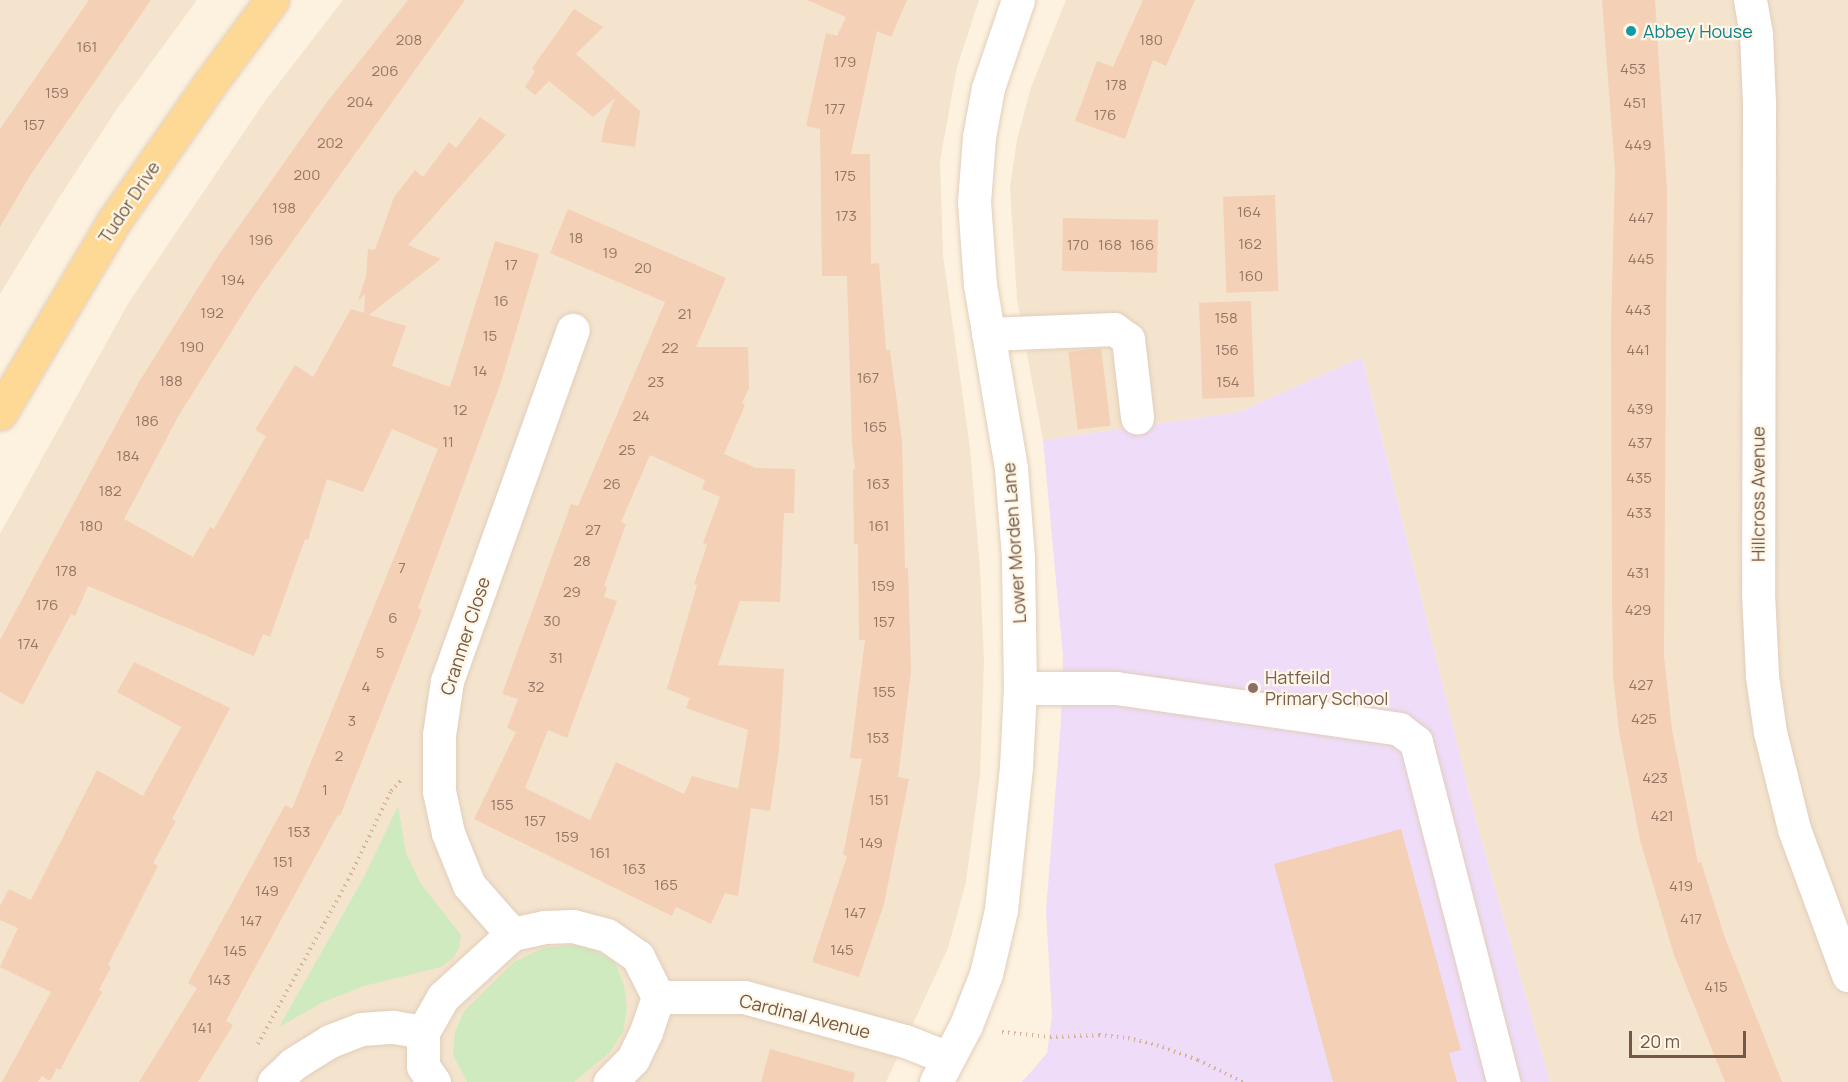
<!DOCTYPE html>
<style>
body{margin:0}
#map{position:relative;width:1848px;height:1082px;overflow:hidden;background:#fdf2df;font-family:Manrope,sans-serif}
div>[style]{position:absolute}
[style*='--x']{left:calc(var(--x)*1px);top:calc(var(--y)*1px);width:calc(var(--w)*1px);rotate:calc(var(--a)*1deg)}
.residential>*{inset:0;background:#f4e4ce}
.education>*{inset:0;background:#efdcf9}
.green>*{inset:0;background:#cfeabe}
.building>*{inset:0;background:#f3d0b6;transform-origin:0 0}
.path>*{height:4px;margin-top:-2px;transform-origin:0;background:repeating-linear-gradient(90deg,#d7b39a 0 1.5px,transparent 0 6px)}
.roads{filter:drop-shadow(0 0 2px #e1cebb) drop-shadow(0 0 2px #e1cebb)}
.minor>*{height:33px;margin:-16.5px;padding:0 16.5px;transform-origin:16.5px;border-radius:16.5px;background:#fff}
.major>*{height:33px;margin:-16.5px;padding:0 16.5px;transform-origin:16.5px;border-radius:16.5px;background:#fed995}
.dots>*{width:16px;height:16px;translate:-50% -50%;box-sizing:border-box;border:3px solid #fff6e6;border-radius:50%}
span{translate:-50% -50%;white-space:nowrap;text-align:center;line-height:1.15;-webkit-text-stroke:4.5px #fff6e6;paint-order:stroke}
.number-label{font-size:15px;color:#947662}
.number-label span{-webkit-text-stroke-width:0}
.culture-label{font-size:18px;color:#0d838f}
.left{translate:0 -50%;text-align:left}
.street-label{font-size:18px;color:#745846}
.education-label{font-size:18px;color:#785e54}
.scale{position:absolute;left:1629px;top:1031px;width:117px;height:27px;box-sizing:border-box;border:3px solid #745846;border-top:0;padding-left:8px;font-size:18px;line-height:21px;white-space:nowrap;color:#745846;-webkit-text-stroke:4px #fff6e6;paint-order:stroke}
</style>
<div id="map">
<div class="residential">
<div style="clip-path:polygon(0 0,197px 0,117px 109px,57px 201px,0 294px)"></div>
<div style="clip-path:polygon(343px 0,979px 0,957px 67px,940px 161px,943px 255px,970px 448px,980px 569px,984px 662px,980px 776px,966px 882px,948px 948px,886px 1082px,0 1082px,0 534px,129px 302px,265px 101px)"></div>
<div style="clip-path:polygon(1066px 0,1848px 0,1848px 1082px,1550px 1082px,1477px 824px,1362px 357px,1239px 412px,1043px 440px,1017px 300px,1010px 187px,1017px 140px,1031px 87px)"></div>
</div>
<div class="education">
<div style="clip-path:polygon(1362px 357px,1477px 824px,1550px 1082px,1022px 1082px,1047px 1053px,1052px 1016px,1046px 911px,1061px 721px,1063px 656px,1043px 440px,1239px 412px)"></div>
</div>
<div class="green">
<div style="clip-path:polygon(398px 806px,406px 853px,421px 884px,461px 935px,459px 948px,454px 957px,441px 967px,364px 986px,323px 1002px,279px 1027px,363px 879px)"></div>
<div style="clip-path:polygon(576px 945px,598px 952px,615px 963px,624px 985px,627px 1009px,623px 1032px,610px 1052px,574px 1082px,467px 1082px,453px 1055px,455px 1032px,464px 1011px,514px 962px,543px 948px)"></div>
</div>
<div class="building">
<div style="clip-path:polygon(89px 0,151px 0,31px 174px,0 227px,0 129px)"></div>
<div style="clip-path:polygon(408px 0,465px 0,257px 291px,179px 415px,124px 519px,193px 557px,210px 527px,214px 529px,266px 436px,255px 430px,295px 365px,313px 377px,351px 309px,364px 313px,365px 294px,358px 301px,366px 276px,368px 249px,375px 250px,394px 197px,415px 170px,423px 177px,449px 142px,456px 148px,480px 117px,506px 135px,408px 245px,441px 259px,369px 315px,406px 326px,392px 366px,450px 387px,495px 241px,539px 254px,501px 382px,418px 608px,422px 610px,340px 816px,338px 815px,226px 1021px,233px 1025px,198px 1082px,139px 1082px,197px 988px,188px 983px,285px 805px,292px 809px,438px 449px,392px 429px,363px 492px,327px 479px,308px 540px,305px 539px,270px 637px,263px 634px,254px 656px,88px 586px,75px 616px,71px 614px,23px 705px,0 692px,0 640px,139px 382px,218px 256px,327px 102px)"></div>
<div style="clip-path:polygon(807px 0,907px 0,891px 37px,877px 31px,851px 154px,870px 154px,871px 264px,879px 263px,886px 350px,890px 350px,902px 441px,905px 568px,908px 568px,911px 672px,898px 777px,909px 779px,884px 904px,859px 977px,812px 962px,847px 856px,843px 855px,862px 759px,850px 758px,865px 640px,859px 640px,858px 544px,854px 544px,853px 469px,855px 469px,852px 443px,847px 276px,822px 276px,820px 129px,806px 126px,826px 33px,837px 36px,846px 17px)"></div>
<div style="clip-path:polygon(1143px 0,1195px 0,1166px 66px,1153px 60px,1125px 139px,1075px 121px,1097px 61px,1113px 67px)"></div>
<div style="clip-path:polygon(1602px 0,1655px 0,1667px 190px,1664px 656px,1672px 730px,1698px 863px,1701px 862px,1724px 935px,1782px 1082px,1725px 1082px,1674px 955px,1640px 840px,1619px 731px,1613px 676px,1612px 593px,1611px 327px,1615px 171px)"></div>
<div style="clip-path:polygon(574px 9px,603px 27px,576px 54px,640px 111px,635px 147px,601px 142px,605px 123px,615px 98px,593px 117px,549px 81px,535px 95px,525px 87px,535px 71px,532px 68px)"></div>
<div style="left:1275px;top:195px;width:96px;height:52px;rotate:88deg"></div>
<div style="clip-path:polygon(evenodd,568px 209px,726px 278px,696px 347px,748px 347px,749px 388px,742px 403px,745px 405px,724px 454px,756px 468px,795px 469px,794px 513px,784px 513px,780px 602px,740px 601px,718px 665px,784px 669px,779px 750px,770px 811px,751px 808px,738px 896px,725px 893px,711px 924px,676px 907px,672px 916px,474px 819px,516px 732px,507px 728px,518px 699px,502px 694px,571px 504px,578px 506px,665px 302px,550px 253px,568px 209px,650px 455px,705px 480px,702px 489px,720px 497px,703px 543px,707px 545px,694px 584px,697px 585px,667px 689px,690px 698px,686px 708px,748px 730px,738px 789px,692px 776px,684px 794px,616px 762px,590px 820px,525px 788px,548px 730px,567px 738px,617px 601px,604px 597px,607px 587px,604px 586px,626px 524px,621px 522px,650px 455px)"></div>
<div style="left:1063px;top:218px;width:95px;height:53px;rotate:1deg"></div>
<div style="left:1251px;top:301px;width:96px;height:52px;rotate:88deg"></div>
<div style="left:1101px;top:348px;width:78px;height:33px;rotate:83deg"></div>
<div style="clip-path:polygon(134px 662px,230px 708px,172px 819px,176px 821px,153px 863px,158px 866px,108px 965px,111px 967px,99px 990px,102px 992px,60px 1070px,57px 1068px,50px 1081px,42px 1076px,38px 1082px,2px 1082px,51px 992px,0 967px,18px 928px,0 920px,0 906px,9px 889px,31px 900px,97px 770px,143px 796px,181px 727px,117px 692px)"></div>
<div style="clip-path:polygon(1401px 829px,1461px 1050px,1449px 1053px,1457px 1082px,1333px 1082px,1274px 864px)"></div>
<div style="clip-path:polygon(770px 1049px,855px 1073px,853px 1082px,761px 1082px)"></div>
</div>
<div class="path">
<div style="--x:1002;--y:1032;--w:48;--a:5.9"></div>
<div style="--x:1050;--y:1037;--w:49;--a:-2.3"></div>
<div style="--x:1099;--y:1035;--w:29;--a:6"></div>
<div style="--x:1128;--y:1038;--w:30;--a:14"></div>
<div style="--x:1157;--y:1045;--w:44;--a:20.1"></div>
<div style="--x:1198;--y:1060;--w:50;--a:26.1"></div>
<div style="--x:258;--y:1044;--w:187;--a:-61.2"></div>
<div style="--x:348;--y:880;--w:99;--a:-64.2"></div>
<div style="--x:391;--y:791;--w:16;--a:-47"></div>
</div>
<div class="roads">
<div class="minor">
<div style="--x:1750;--y:0;--w:35;--a:80"></div>
<div style="--x:1756;--y:34;--w:68;--a:87.5"></div>
<div style="--x:1759;--y:102;--w:491;--a:90.1"></div>
<div style="--x:1758;--y:593;--w:83;--a:87.2"></div>
<div style="--x:1762;--y:676;--w:57;--a:81.9"></div>
<div style="--x:1770;--y:732;--w:100;--a:76.1"></div>
<div style="--x:1794;--y:829;--w:156;--a:69.7"></div>
<div style="--x:988;--y:334;--w:126;--a:-2.3"></div>
<div style="--x:1114;--y:329;--w:17;--a:36"></div>
<div style="--x:1128;--y:339;--w:79;--a:83.4"></div>
<div style="--x:1020;--y:688;--w:96;--a:0"></div>
<div style="--x:1116;--y:688;--w:286;--a:8.2"></div>
<div style="--x:1399;--y:729;--w:21;--a:37"></div>
<div style="--x:1416;--y:742;--w:351;--a:75.6"></div>
<div style="--x:512;--y:934;--w:65;--a:-131.3"></div>
<div style="--x:469;--y:885;--w:56;--a:-112"></div>
<div style="--x:448;--y:833;--w:43;--a:-102.1"></div>
<div style="--x:439;--y:791;--w:56;--a:-90"></div>
<div style="--x:439;--y:735;--w:55;--a:-81.6"></div>
<div style="--x:447;--y:681;--w:373;--a:-70.3"></div>
<div style="--x:658;--y:997;--w:86;--a:0"></div>
<div style="--x:744;--y:997;--w:167;--a:15.3"></div>
<div style="--x:905;--y:1041;--w:46;--a:21.6"></div>
<div style="--x:274;--y:1082;--w:26;--a:-43"></div>
<div style="--x:293;--y:1064;--w:44;--a:-31.9"></div>
<div style="--x:330;--y:1041;--w:33;--a:-21"></div>
<div style="--x:361;--y:1029;--w:32;--a:-4"></div>
<div style="--x:393;--y:1027;--w:30;--a:9"></div>
<div style="--x:434;--y:1082;--w:19;--a:-125"></div>
<div style="--x:423;--y:1066;--w:34;--a:-90"></div>
<div style="--x:423;--y:1032;--w:40;--a:-60.3"></div>
<div style="--x:443;--y:997;--w:93;--a:-42.4"></div>
<div style="--x:512;--y:934;--w:33;--a:-12"></div>
<div style="--x:544;--y:927;--w:29;--a:-2"></div>
<div style="--x:573;--y:926;--w:35;--a:15"></div>
<div style="--x:607;--y:935;--w:38;--a:35"></div>
<div style="--x:638;--y:957;--w:45;--a:63.4"></div>
<div style="--x:658;--y:997;--w:37;--a:109"></div>
<div style="--x:646;--y:1032;--w:30;--a:116"></div>
<div style="--x:633;--y:1059;--w:33;--a:135"></div>
<div style="--x:936;--y:1082;--w:64;--a:-62.2"></div>
<div style="--x:966;--y:1025;--w:55;--a:-68.6"></div>
<div style="--x:986;--y:974;--w:66;--a:-76.8"></div>
<div style="--x:1001;--y:910;--w:144;--a:-84"></div>
<div style="--x:1016;--y:767;--w:79;--a:-87.1"></div>
<div style="--x:1020;--y:688;--w:131;--a:-90.9"></div>
<div style="--x:1018;--y:557;--w:89;--a:-94.5"></div>
<div style="--x:1011;--y:468;--w:186;--a:-99.6"></div>
<div style="--x:980;--y:285;--w:83;--a:-94.1"></div>
<div style="--x:974;--y:202;--w:65;--a:-85.6"></div>
<div style="--x:979;--y:137;--w:50;--a:-79.6"></div>
<div style="--x:988;--y:88;--w:93;--a:-71.2"></div>
</div>
<div class="major">
<div style="--x:0;--y:413;--w:223;--a:-59.3"></div>
<div style="--x:114;--y:221;--w:169;--a:-55.1"></div>
<div style="--x:211;--y:82;--w:102;--a:-53.4"></div>
</div>
</div>
<div class="dots">
<div style="left:1631px;top:31px;background:#0f9aa8"></div>
<div style="left:1253px;top:688px;background:#8d6e63"></div>
</div>
<div class="number-label">
<span style="left:409px;top:40px">208</span>
<span style="left:1151px;top:40px">180</span>
<span style="left:87px;top:47px">161</span>
<span style="left:845px;top:62px">179</span>
<span style="left:1633px;top:69px">453</span>
<span style="left:385px;top:71px">206</span>
<span style="left:1116px;top:85px">178</span>
<span style="left:57px;top:93px">159</span>
<span style="left:360px;top:102px">204</span>
<span style="left:1635px;top:103px">451</span>
<span style="left:835px;top:109px">177</span>
<span style="left:1105px;top:115px">176</span>
<span style="left:34px;top:125px">157</span>
<span style="left:330px;top:143px">202</span>
<span style="left:1638px;top:145px">449</span>
<span style="left:307px;top:175px">200</span>
<span style="left:845px;top:176px">175</span>
<span style="left:284px;top:208px">198</span>
<span style="left:1249px;top:212px">164</span>
<span style="left:846px;top:216px">173</span>
<span style="left:1641px;top:218px">447</span>
<span style="left:576px;top:238px">18</span>
<span style="left:261px;top:240px">196</span>
<span style="left:1250px;top:244px">162</span>
<span style="left:1078px;top:245px">170</span>
<span style="left:1110px;top:245px">168</span>
<span style="left:1142px;top:245px">166</span>
<span style="left:610px;top:253px">19</span>
<span style="left:1641px;top:259px">445</span>
<span style="left:511px;top:265px">17</span>
<span style="left:643px;top:268px">20</span>
<span style="left:1251px;top:276px">160</span>
<span style="left:233px;top:280px">194</span>
<span style="left:501px;top:301px">16</span>
<span style="left:1638px;top:310px">443</span>
<span style="left:212px;top:313px">192</span>
<span style="left:685px;top:314px">21</span>
<span style="left:1226px;top:318px">158</span>
<span style="left:490px;top:336px">15</span>
<span style="left:192px;top:347px">190</span>
<span style="left:670px;top:348px">22</span>
<span style="left:1227px;top:350px">156</span>
<span style="left:1638px;top:350px">441</span>
<span style="left:480px;top:371px">14</span>
<span style="left:868px;top:378px">167</span>
<span style="left:171px;top:381px">188</span>
<span style="left:656px;top:382px">23</span>
<span style="left:1228px;top:382px">154</span>
<span style="left:1640px;top:409px">439</span>
<span style="left:460px;top:410px">12</span>
<span style="left:641px;top:416px">24</span>
<span style="left:147px;top:421px">186</span>
<span style="left:875px;top:427px">165</span>
<span style="left:448px;top:442px">11</span>
<span style="left:1640px;top:443px">437</span>
<span style="left:627px;top:450px">25</span>
<span style="left:128px;top:456px">184</span>
<span style="left:1639px;top:478px">435</span>
<span style="left:612px;top:484px">26</span>
<span style="left:878px;top:484px">163</span>
<span style="left:110px;top:491px">182</span>
<span style="left:1639px;top:513px">433</span>
<span style="left:91px;top:526px">180</span>
<span style="left:879px;top:526px">161</span>
<span style="left:593px;top:530px">27</span>
<span style="left:582px;top:561px">28</span>
<span style="left:402px;top:568px">7</span>
<span style="left:66px;top:571px">178</span>
<span style="left:1638px;top:573px">431</span>
<span style="left:883px;top:586px">159</span>
<span style="left:572px;top:592px">29</span>
<span style="left:47px;top:605px">176</span>
<span style="left:1638px;top:610px">429</span>
<span style="left:393px;top:618px">6</span>
<span style="left:552px;top:621px">30</span>
<span style="left:884px;top:622px">157</span>
<span style="left:28px;top:644px">174</span>
<span style="left:380px;top:653px">5</span>
<span style="left:556px;top:658px">31</span>
<span style="left:1641px;top:685px">427</span>
<span style="left:366px;top:687px">4</span>
<span style="left:536px;top:687px">32</span>
<span style="left:884px;top:692px">155</span>
<span style="left:1644px;top:719px">425</span>
<span style="left:352px;top:721px">3</span>
<span style="left:878px;top:738px">153</span>
<span style="left:339px;top:756px">2</span>
<span style="left:1655px;top:778px">423</span>
<span style="left:325px;top:790px">1</span>
<span style="left:879px;top:800px">151</span>
<span style="left:502px;top:805px">155</span>
<span style="left:1662px;top:816px">421</span>
<span style="left:535px;top:821px">157</span>
<span style="left:299px;top:832px">153</span>
<span style="left:567px;top:837px">159</span>
<span style="left:871px;top:843px">149</span>
<span style="left:600px;top:853px">161</span>
<span style="left:283px;top:862px">151</span>
<span style="left:634px;top:869px">163</span>
<span style="left:666px;top:885px">165</span>
<span style="left:1681px;top:886px">419</span>
<span style="left:267px;top:891px">149</span>
<span style="left:855px;top:913px">147</span>
<span style="left:1691px;top:919px">417</span>
<span style="left:251px;top:921px">147</span>
<span style="left:842px;top:950px">145</span>
<span style="left:235px;top:951px">145</span>
<span style="left:219px;top:980px">143</span>
<span style="left:1716px;top:987px">415</span>
<span style="left:202px;top:1028px">141</span>
</div>
<div class="culture-label">
<span class="left" style="left:1643px;top:31px">Abbey House</span>
</div>
<div class="street-label">
<span style="left:129px;top:202px;rotate:-56deg">Tudor Drive</span>
<span style="left:1758px;top:494px;rotate:-90deg">Hillcross Avenue</span>
<span style="left:1014px;top:543px;rotate:-94deg">Lower Morden Lane</span>
<span style="left:465px;top:636px;rotate:-72deg">Cranmer Close</span>
<span style="left:805px;top:1016px;rotate:14deg">Cardinal Avenue</span>
</div>
<div class="education-label">
<span class="left" style="left:1265px;top:688px">Hatfeild<br>Primary School</span>
</div>
<div class="scale">20 m</div>
</div>
